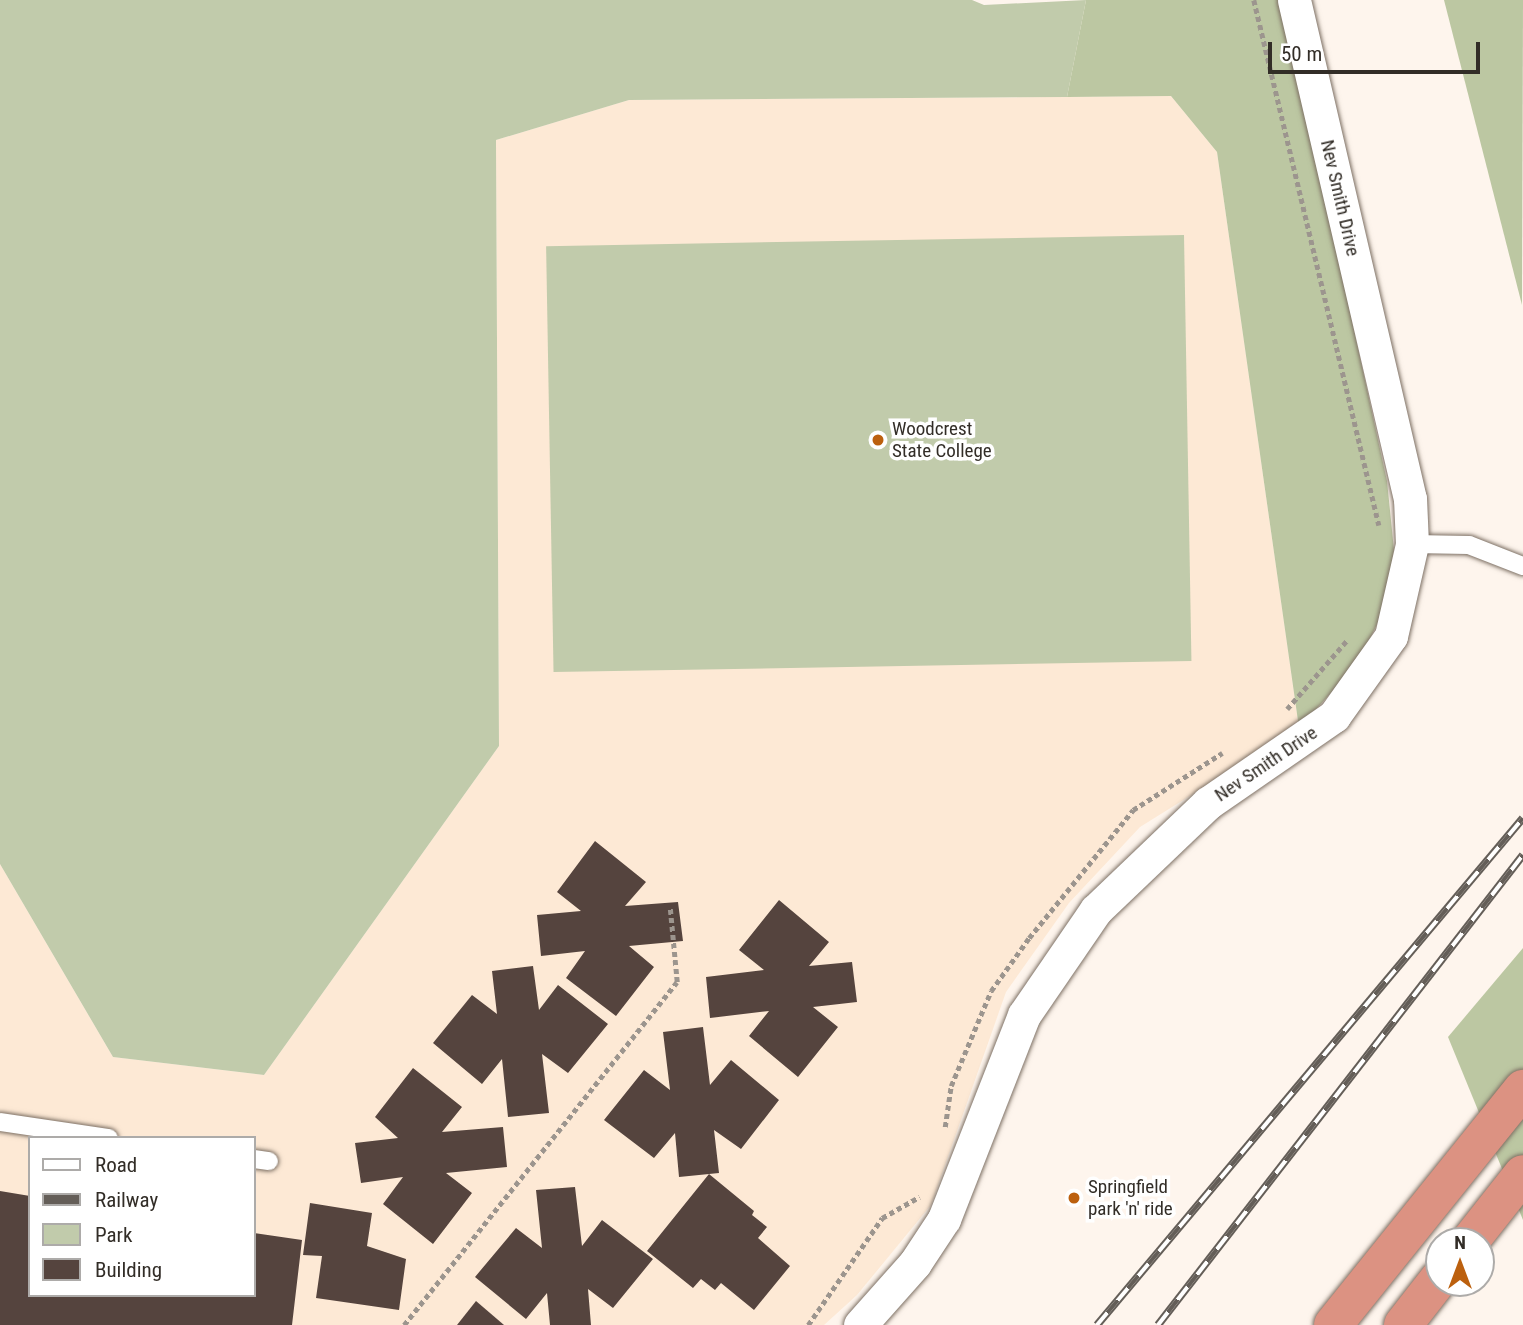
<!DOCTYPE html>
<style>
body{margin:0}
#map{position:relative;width:1523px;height:1325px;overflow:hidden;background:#fef5ed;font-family:"Roboto Condensed",sans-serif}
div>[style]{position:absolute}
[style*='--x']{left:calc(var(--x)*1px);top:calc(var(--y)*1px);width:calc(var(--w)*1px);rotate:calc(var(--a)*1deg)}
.built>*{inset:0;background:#fde9d5}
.green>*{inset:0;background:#c1cbab;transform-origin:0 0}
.forest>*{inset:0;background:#bcc7a2}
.building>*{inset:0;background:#55443e}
.path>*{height:4.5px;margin-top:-2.25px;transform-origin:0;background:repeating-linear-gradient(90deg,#9c958e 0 5px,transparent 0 8.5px)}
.roads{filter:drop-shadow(0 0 2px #7d7064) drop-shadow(0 0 2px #7d7064)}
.lane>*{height:18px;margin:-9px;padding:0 9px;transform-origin:9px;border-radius:9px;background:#fff}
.street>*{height:33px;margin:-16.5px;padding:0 16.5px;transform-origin:16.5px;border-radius:16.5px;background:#fff}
.highway>*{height:38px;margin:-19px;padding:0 19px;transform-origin:19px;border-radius:19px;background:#dc9282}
.rail>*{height:8px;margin-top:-4px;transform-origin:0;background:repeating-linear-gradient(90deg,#fff 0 16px,#645e58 0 32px);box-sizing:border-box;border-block:2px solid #645e58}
.dots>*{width:19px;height:19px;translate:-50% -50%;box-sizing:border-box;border:4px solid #fff;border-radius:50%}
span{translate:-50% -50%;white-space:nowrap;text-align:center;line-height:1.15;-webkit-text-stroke:7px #fff;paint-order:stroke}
.street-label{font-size:19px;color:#322d27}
.poi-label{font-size:19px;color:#322d27}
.left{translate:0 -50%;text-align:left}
.legend{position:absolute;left:28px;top:1136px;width:228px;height:161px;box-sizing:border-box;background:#fff;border:2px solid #adaba9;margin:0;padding:9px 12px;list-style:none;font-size:21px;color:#322d27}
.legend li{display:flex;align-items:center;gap:14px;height:35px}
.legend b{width:35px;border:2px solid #adaba9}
.north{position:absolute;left:1425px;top:1227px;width:70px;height:70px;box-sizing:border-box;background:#fff;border:2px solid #adaba9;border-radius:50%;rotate:0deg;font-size:19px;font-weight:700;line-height:28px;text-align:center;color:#322d27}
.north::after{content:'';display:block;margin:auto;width:24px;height:32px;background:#bc600e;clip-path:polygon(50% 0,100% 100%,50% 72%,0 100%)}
.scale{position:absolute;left:1268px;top:42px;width:212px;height:32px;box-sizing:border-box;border:4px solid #322d27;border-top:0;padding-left:9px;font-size:21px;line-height:24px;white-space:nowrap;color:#322d27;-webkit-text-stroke:5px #fff;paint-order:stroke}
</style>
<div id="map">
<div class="built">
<div style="clip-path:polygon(evenodd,1171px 96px,1217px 152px,1299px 728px,1140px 827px,1069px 903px,1006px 992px,931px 1205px,857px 1295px,824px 1325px,0 1325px,0 864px,113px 1057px,264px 1075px,499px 746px,496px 140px,629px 100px,1171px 96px,30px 1138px,254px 1138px,254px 1295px,30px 1295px,30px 1138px)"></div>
</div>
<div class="green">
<div style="clip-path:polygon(0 0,972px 0,984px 5px,1086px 0,1067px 97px,629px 100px,496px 140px,499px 746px,264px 1075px,113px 1057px,0 864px)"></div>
<div style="left:1184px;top:235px;width:426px;height:638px;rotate:89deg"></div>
</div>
<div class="forest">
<div style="clip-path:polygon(1086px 0,1282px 0,1387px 481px,1394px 550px,1382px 614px,1358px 663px,1299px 728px,1217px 152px,1171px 96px,1067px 97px)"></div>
<div style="clip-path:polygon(1444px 0,1523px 0,1522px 305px)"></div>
<div style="clip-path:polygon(1523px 948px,1523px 1220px,1448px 1037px)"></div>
</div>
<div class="building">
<div style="clip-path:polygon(595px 841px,646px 882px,625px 906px,678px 902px,683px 941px,629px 946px,654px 967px,616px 1016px,566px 978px,585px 951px,541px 956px,537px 915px,581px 911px,557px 892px)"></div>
<div style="clip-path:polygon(779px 900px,829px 942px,809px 966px,852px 962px,857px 1002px,813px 1007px,838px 1027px,798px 1077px,749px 1036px,769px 1011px,710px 1018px,706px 977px,764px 970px,739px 950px)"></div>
<div style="clip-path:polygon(533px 966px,539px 1010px,558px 985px,608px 1024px,568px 1073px,542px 1054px,549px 1113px,508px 1117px,502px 1059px,482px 1084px,433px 1043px,472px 995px,497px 1014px,492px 971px)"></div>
<div style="clip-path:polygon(703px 1027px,710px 1085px,731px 1060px,779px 1100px,741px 1149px,714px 1130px,719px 1173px,679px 1177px,675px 1133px,654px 1158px,604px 1120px,644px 1070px,670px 1090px,663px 1032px)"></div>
<div style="clip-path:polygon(413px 1068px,462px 1107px,442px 1132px,503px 1127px,507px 1167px,446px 1173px,472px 1193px,433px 1244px,383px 1204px,403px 1177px,361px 1183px,355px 1143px,398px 1138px,375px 1117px)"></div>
<div style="clip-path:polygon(709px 1174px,754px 1211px,752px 1215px,767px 1227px,758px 1238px,790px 1266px,754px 1310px,721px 1283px,715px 1290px,701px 1279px,693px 1288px,647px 1251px)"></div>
<div style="clip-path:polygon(575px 1187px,582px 1246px,602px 1220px,653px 1259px,613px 1308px,588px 1289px,591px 1325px,550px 1325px,547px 1293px,526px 1319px,475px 1277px,516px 1228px,542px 1248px,536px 1190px)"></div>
<div style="clip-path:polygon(0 1191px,30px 1196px,30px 1295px,254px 1295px,254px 1233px,302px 1240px,292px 1325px,0 1325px)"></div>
<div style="clip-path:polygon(310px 1203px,372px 1213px,367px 1246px,406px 1259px,399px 1310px,316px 1298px,322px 1256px,303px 1255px)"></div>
<div style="clip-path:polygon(476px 1301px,504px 1325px,457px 1325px)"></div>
</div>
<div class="path">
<div style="--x:1254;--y:0;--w:540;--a:76.61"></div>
<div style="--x:1287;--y:709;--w:93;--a:-48.9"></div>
<div style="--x:945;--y:1127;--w:41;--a:-81.7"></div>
<div style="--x:951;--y:1086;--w:103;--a:-67.2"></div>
<div style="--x:991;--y:991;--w:65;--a:-54.4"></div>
<div style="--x:1029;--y:938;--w:165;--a:-50.9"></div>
<div style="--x:1133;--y:810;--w:106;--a:-32.6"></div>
<div style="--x:404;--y:1325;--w:438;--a:-51.5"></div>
<div style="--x:677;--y:982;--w:74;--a:-95.4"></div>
<div style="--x:808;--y:1325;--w:130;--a:-55.3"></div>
<div style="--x:882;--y:1218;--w:43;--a:-29.6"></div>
</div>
<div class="roads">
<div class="lane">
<div style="--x:1412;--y:544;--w:57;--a:1"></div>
<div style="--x:1469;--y:545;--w:58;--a:21.3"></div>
<div style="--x:0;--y:1122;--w:110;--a:8.4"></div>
<div style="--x:254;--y:1159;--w:15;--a:8"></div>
</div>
<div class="street">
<div style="--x:860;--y:1325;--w:83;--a:-48.4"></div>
<div style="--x:915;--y:1263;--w:53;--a:-56.6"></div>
<div style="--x:944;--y:1219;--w:219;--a:-68.6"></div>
<div style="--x:1024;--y:1015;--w:127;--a:-55.6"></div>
<div style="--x:1096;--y:910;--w:155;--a:-43.7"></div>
<div style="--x:1208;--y:803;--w:153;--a:-34.6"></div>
<div style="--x:1334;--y:716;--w:98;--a:-54.5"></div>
<div style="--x:1391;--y:636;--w:94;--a:-77.1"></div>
<div style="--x:1412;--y:544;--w:45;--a:-92.5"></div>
<div style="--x:1410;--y:499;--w:512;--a:-103.09"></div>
</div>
<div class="highway">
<div style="--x:1470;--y:1241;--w:85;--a:-51.7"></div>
<div style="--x:1333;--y:1325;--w:303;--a:-51.2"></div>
<div style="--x:1403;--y:1325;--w:58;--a:-52"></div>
</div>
</div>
<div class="rail">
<div style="--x:1097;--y:1325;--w:662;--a:-49.96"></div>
<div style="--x:1158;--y:1325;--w:595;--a:-52.17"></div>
</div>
<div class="dots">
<div style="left:878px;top:440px;background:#bc600e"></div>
<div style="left:1074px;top:1198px;background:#bc600e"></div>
</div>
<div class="street-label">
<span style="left:1340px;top:198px;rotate:77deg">Nev Smith Drive</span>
<span style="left:1266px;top:764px;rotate:-34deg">Nev Smith Drive</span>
</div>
<div class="poi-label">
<span class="left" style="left:892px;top:440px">Woodcrest<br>State College</span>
<span class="left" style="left:1088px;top:1198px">Springfield<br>park 'n' ride</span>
</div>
<ul class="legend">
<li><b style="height:9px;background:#fff"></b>Road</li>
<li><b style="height:9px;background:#645e58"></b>Railway</li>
<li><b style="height:19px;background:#c1cbab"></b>Park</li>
<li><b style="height:19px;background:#55443e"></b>Building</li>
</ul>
<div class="north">N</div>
<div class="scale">50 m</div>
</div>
